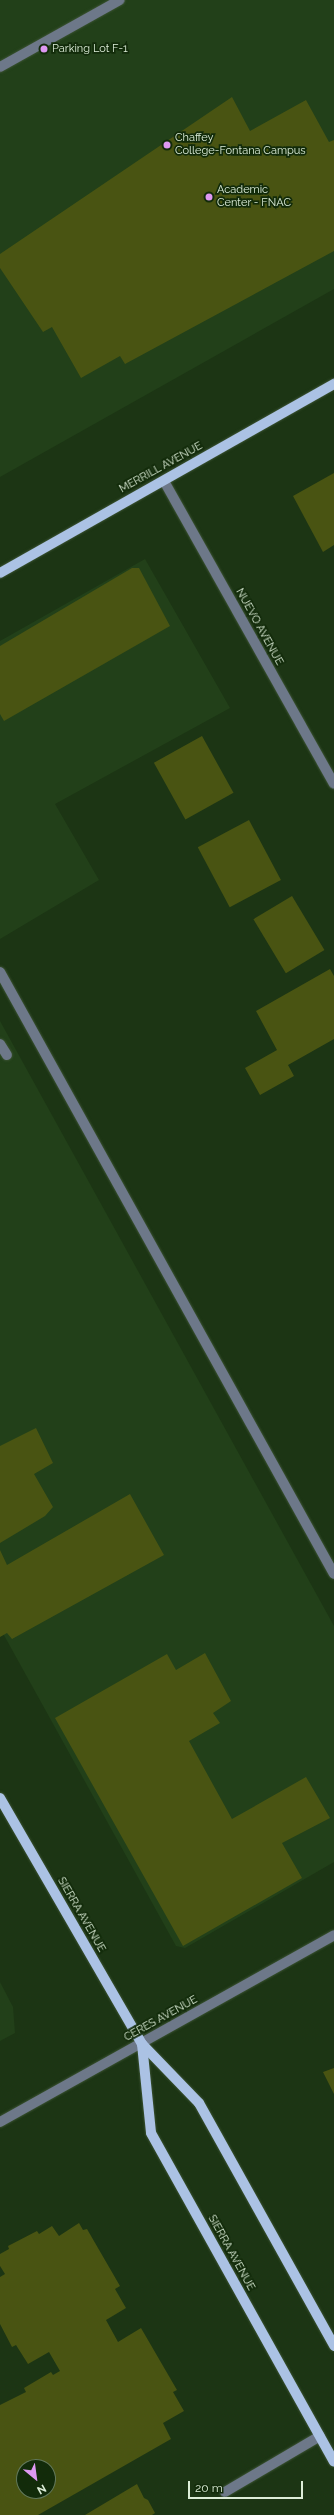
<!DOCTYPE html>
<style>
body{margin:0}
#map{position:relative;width:334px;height:2515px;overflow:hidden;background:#1c3514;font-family:Raleway,sans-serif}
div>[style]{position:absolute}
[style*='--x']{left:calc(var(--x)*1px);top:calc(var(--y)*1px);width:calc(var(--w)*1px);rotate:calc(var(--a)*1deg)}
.built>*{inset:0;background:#224019}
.building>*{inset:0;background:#495412;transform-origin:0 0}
.roads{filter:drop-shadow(0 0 1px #3b5233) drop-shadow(0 0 1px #3b5233)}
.minor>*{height:10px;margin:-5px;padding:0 5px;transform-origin:5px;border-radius:5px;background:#6d7889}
.major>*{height:10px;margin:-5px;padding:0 5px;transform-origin:5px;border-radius:5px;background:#abc2e4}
.dots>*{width:11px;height:11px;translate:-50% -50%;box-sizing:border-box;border:2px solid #122b0a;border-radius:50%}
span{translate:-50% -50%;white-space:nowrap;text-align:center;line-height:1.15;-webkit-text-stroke:3.5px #122b0a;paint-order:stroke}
.poi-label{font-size:11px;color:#ddedd8}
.left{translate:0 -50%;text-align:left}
.street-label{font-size:11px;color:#ddedd8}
.north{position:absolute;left:16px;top:2459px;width:40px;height:40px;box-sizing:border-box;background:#122b0a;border:1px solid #63795c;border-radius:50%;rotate:151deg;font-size:11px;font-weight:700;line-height:16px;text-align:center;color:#ddedd8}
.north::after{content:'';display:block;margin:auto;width:14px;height:18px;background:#de98f2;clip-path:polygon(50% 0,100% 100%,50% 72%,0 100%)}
.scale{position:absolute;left:188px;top:2481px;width:115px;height:18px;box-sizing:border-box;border:2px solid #ddedd8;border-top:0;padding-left:5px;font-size:12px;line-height:14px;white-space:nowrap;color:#ddedd8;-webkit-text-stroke:3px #122b0a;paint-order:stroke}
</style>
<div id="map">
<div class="built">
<div style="clip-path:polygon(0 0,334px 0,334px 289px,0 477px)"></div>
<div style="clip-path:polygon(145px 559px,230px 708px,55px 804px,99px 880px,0 939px,0 641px)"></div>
<div style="clip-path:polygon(0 1021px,334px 1626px,334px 1862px,185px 1948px,176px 1946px,0 1628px)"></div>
<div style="clip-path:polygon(0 1982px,13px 2007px,15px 2033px,0 2041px)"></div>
</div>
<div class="building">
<div style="clip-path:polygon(232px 97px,250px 131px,306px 100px,329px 142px,334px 140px,334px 251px,125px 364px,120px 356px,81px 378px,52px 327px,43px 332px,0 268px,0 254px)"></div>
<div style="clip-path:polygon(334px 473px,334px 545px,323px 552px,293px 496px)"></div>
<div style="clip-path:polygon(132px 568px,139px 568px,170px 626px,4px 721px,0 714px,0 646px)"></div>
<div style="left:202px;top:736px;width:65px;height:55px;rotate:61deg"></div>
<div style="left:249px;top:820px;width:68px;height:58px;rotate:62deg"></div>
<div style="left:292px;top:896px;width:63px;height:45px;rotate:59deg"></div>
<div style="clip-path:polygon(330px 969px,334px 976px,334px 1039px,288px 1065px,294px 1076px,260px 1095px,245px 1068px,277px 1050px,256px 1011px)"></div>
<div style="clip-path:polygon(36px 1428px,53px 1463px,34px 1474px,53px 1507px,45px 1516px,0 1543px,0 1446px)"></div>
<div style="clip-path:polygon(130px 1494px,164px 1555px,12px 1639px,7px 1633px,0 1637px,0 1550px,7px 1565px)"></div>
<div style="clip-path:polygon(205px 1653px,231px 1701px,213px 1713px,220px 1723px,189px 1741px,232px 1819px,306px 1777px,330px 1818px,282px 1843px,302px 1878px,183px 1946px,55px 1718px,167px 1654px,176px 1670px)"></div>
<div style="clip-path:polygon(334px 2068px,334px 2094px,323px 2072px)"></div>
<div style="clip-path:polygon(evenodd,79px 2223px,83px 2230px,87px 2229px,120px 2286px,115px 2289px,126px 2308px,106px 2320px,118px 2342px,141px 2328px,177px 2390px,173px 2392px,184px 2411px,163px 2423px,171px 2439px,38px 2515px,0 2515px,0 2405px,26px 2392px,24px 2388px,51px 2372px,53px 2375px,60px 2371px,49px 2352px,28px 2364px,16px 2345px,12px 2347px,0 2324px,0 2277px,5px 2274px,0 2266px,0 2254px,9px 2249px,8px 2246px,37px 2231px,39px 2234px,52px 2226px,59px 2236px,79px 2223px,24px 2467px,48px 2467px,48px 2491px,24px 2491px,24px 2467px)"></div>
<div style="clip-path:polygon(137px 2484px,144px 2498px,148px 2500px,155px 2513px,152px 2515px,85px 2515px)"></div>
</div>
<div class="roads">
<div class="minor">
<div style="--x:0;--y:67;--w:137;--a:-29.2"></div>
<div style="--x:164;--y:481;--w:347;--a:60.7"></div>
<div style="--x:0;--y:972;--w:688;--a:60.98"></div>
<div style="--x:0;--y:1044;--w:13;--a:58"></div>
<div style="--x:0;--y:2122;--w:383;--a:-29.2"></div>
<div style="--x:225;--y:2492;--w:110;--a:-30.5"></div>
</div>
<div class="major">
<div style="--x:0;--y:573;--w:384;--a:-29.5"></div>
<div style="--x:0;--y:1798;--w:284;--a:60"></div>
<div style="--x:142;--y:2044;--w:82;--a:46"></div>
<div style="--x:199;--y:2103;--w:278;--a:60.9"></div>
<div style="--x:142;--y:2044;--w:89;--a:84.2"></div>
<div style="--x:151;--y:2133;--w:376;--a:60.9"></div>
</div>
</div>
<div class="dots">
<div style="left:44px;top:49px;background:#de98f2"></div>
<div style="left:167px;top:145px;background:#de98f2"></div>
<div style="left:209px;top:197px;background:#de98f2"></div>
</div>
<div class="poi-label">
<span class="left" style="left:52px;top:49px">Parking Lot F-1</span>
<span class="left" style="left:175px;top:145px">Chaffey<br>College-Fontana Campus</span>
<span class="left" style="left:217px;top:197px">Academic<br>Center - FNAC</span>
</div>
<div class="street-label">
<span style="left:161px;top:468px;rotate:-29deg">MERRILL AVENUE</span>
<span style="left:259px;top:627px;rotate:61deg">NUEVO AVENUE</span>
<span style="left:81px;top:1915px;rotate:60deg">SIERRA AVENUE</span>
<span style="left:161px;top:2019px;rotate:-29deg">CERES AVENUE</span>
<span style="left:231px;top:2253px;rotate:61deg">SIERRA AVENUE</span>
</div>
<div class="north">N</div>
<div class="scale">20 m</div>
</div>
